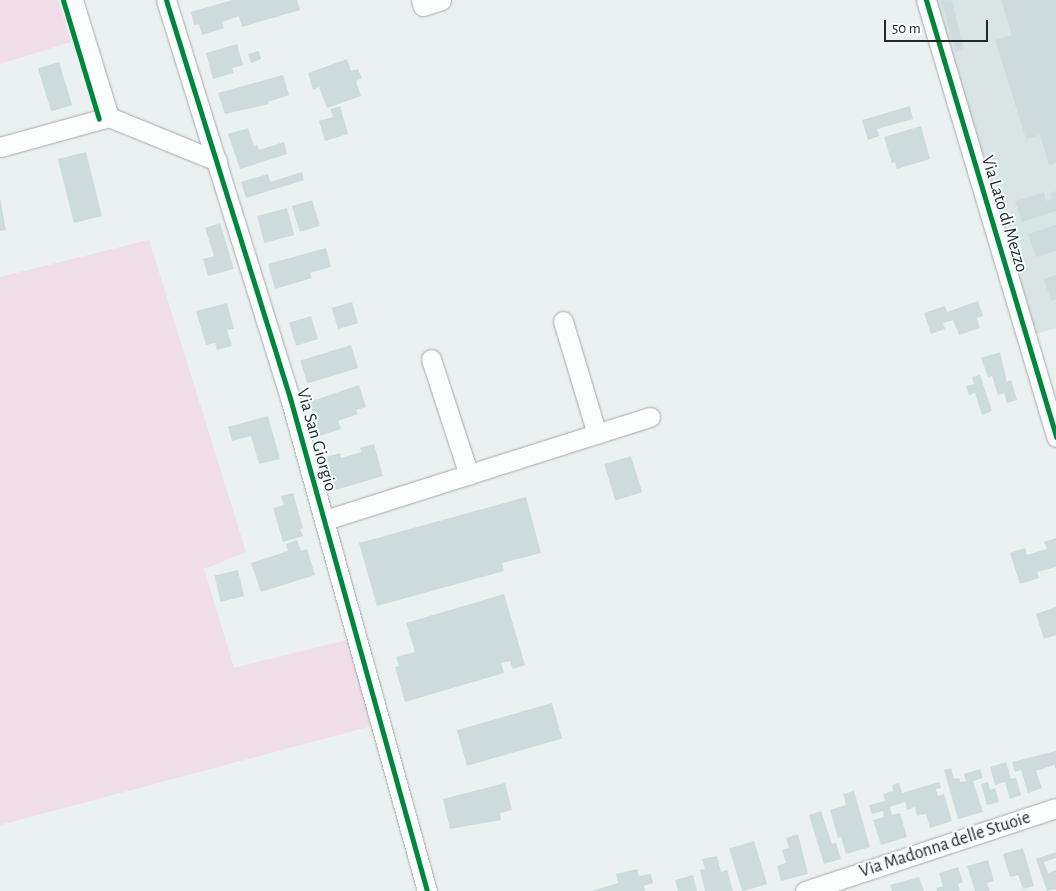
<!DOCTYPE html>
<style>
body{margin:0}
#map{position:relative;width:1056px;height:891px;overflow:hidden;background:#ebf0f0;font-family:"Alegreya Sans",sans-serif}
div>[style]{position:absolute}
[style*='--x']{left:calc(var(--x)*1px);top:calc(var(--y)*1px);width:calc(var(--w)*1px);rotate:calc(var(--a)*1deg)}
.built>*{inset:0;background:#d9e4e5}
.green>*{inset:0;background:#f0dee8}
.building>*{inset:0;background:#cedbdc;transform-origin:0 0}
.roads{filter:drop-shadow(0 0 1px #a7abab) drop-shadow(0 0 1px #a7abab)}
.minor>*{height:19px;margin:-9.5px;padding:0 9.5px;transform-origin:9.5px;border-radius:9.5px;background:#fcfdfd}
.cycleway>*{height:5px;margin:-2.5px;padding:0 2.5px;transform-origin:2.5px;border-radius:2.5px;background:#00873e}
span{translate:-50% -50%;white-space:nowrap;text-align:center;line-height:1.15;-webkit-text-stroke:4px #f7feff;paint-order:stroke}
.street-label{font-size:18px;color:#252829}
.scale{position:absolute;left:884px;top:20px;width:104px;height:22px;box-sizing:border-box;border:2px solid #252829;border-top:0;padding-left:6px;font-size:15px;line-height:18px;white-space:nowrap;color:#252829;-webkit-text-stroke:4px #f7feff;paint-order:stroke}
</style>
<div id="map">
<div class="built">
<div style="clip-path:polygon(935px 0,1056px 0,1056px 328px,1033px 335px)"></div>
</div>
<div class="green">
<div style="clip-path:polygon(0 0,58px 0,71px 42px,0 64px)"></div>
<div style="clip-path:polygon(149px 240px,246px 552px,204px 569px,234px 668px,347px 640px,372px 726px,0 825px,0 277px)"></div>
</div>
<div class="building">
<div style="clip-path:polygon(232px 0,297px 0,300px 10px,242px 27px,239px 16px,222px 22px,224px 28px,202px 35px,199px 24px,194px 25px,191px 12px)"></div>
<div style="clip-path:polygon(952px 0,964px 50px,956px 52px,941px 1px)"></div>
<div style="clip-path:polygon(1001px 0,1056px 0,1056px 163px,1049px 165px,1040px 135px,1026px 139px,995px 40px,1012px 35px)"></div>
<div style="clip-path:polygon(237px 44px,243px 65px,232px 68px,234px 73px,213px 79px,206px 53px)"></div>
<div style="clip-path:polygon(259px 51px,261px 59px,251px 63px,248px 54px)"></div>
<div style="clip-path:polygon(347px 59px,351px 71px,358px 69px,362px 78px,356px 81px,361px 96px,327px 108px,319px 87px,313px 90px,308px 73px)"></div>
<div style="left:59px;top:62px;width:45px;height:22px;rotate:73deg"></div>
<div style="clip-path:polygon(283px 75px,289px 95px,268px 102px,269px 104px,225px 114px,218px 93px)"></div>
<div style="clip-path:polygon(340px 106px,348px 134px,325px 141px,319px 121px,333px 117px,330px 109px)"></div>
<div style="clip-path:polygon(910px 106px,913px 119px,877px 129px,879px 136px,868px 140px,862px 120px)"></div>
<div style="clip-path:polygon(921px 126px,930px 159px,897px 169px,895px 162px,892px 163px,884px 137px)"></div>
<div style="clip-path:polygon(248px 128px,254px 146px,257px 145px,259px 150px,284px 142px,287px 154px,240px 169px,228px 134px)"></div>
<div style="left:86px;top:152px;width:66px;height:29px;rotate:76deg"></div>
<div style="clip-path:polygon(302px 172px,304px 180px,246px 198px,241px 182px,268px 174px,270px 182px)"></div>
<div style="clip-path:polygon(1056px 191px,1056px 211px,1022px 222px,1015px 201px,1044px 192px,1046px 201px,1052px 199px,1050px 193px)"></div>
<div style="clip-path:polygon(0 198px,6px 230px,0 231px)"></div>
<div style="left:312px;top:200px;width:27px;height:21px;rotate:73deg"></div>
<div style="left:287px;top:208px;width:28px;height:31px;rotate:75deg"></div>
<div style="clip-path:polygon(220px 223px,234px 269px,208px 276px,203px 259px,214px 256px,205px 228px)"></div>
<div style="clip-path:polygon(1056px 225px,1056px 251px,1036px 257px,1028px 234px)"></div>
<div style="clip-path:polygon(326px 248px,331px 267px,310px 273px,312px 278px,275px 289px,268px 264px)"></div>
<div style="clip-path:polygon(1056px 275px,1056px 299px,1051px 301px,1044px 279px)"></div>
<div style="clip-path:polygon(978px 301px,983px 316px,977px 318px,980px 328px,959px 335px,953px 320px,943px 323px,945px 329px,931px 334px,924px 313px,945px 306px,947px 312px)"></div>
<div style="left:352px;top:302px;width:22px;height:21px;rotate:74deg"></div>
<div style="clip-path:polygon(227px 303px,234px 329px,227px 330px,232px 346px,217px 350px,215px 343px,206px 345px,196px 311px)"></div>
<div style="left:311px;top:316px;width:24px;height:23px;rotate:73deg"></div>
<div style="left:351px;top:345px;width:24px;height:53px;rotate:73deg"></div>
<div style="clip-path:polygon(1000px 352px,1007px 382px,1011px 380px,1017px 400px,1007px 403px,1004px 393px,998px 395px,992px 376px,988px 377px,981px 358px)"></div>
<div style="clip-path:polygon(980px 375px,992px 411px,982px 415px,975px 393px,969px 395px,966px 386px,974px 384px,972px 377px)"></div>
<div style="clip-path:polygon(359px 385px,366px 407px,356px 410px,358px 414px,338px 421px,341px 429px,320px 436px,309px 402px)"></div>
<div style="clip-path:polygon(268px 416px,280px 459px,259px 464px,251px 436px,232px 441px,228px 427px)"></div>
<div style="clip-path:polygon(374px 444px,383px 476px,332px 491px,322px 458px,340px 453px,341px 458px,361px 452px,360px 448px)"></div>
<div style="left:631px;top:456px;width:38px;height:28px;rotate:73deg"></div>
<div style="clip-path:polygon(293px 493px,303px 528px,300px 529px,303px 536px,283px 542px,273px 508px,284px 505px,281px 496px)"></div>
<div style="clip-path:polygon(526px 497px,541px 553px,502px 563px,504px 571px,377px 606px,359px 543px)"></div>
<div style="clip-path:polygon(1056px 538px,1056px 567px,1037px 572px,1039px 578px,1020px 584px,1010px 553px,1025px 548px,1027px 555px,1047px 549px,1044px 542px)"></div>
<div style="clip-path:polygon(297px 540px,301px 551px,307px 549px,315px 575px,261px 592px,251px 563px,288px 551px,286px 544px)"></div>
<div style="left:238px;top:570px;width:27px;height:24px;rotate:77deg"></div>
<div style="clip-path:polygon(504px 594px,525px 665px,513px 669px,510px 661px,501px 663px,504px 673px,405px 702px,395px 667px,399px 666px,396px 657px,415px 652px,406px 623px)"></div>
<div style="clip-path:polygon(1056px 607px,1056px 635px,1044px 639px,1036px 614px)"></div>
<div style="left:552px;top:703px;width:37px;height:99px;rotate:74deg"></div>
<div style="clip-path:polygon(1056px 751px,1056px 769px,1054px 765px,1036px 771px,1042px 788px,1028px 793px,1021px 770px,1015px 772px,1012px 762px)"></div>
<div style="clip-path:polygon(1006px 762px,1011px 779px,1016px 778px,1021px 795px,1010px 799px,1005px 782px,995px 785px,990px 767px)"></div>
<div style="clip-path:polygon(951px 768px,954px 779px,959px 778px,960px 782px,966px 781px,964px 774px,980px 769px,983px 778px,973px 781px,983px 812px,958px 819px,944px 770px)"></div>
<div style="clip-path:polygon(939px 782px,941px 788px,936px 789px,938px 796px,944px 794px,952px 821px,930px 828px,926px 814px,917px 816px,915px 807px,907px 810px,905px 802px,890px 807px,892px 815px,900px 813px,907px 837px,881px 845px,873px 820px,884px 817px,883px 811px,872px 814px,869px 805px,885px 801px,883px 794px,893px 791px,892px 785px,899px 783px,902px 793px)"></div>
<div style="clip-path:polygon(988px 782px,990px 790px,995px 788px,999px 802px,987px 805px,981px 784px)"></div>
<div style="clip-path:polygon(505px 783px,512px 810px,500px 813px,501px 820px,450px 829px,443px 799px)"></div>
<div style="clip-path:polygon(854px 791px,870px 847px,846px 854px,841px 837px,838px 838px,830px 810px,846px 805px,843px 794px)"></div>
<div style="clip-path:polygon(821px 811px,832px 844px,836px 843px,841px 859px,824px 864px,809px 815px)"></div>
<div style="clip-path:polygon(798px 834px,808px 874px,781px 881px,777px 866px,786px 863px,782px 850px,789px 848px,786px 838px)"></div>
<div style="left:754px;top:841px;width:45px;height:26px;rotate:73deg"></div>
<div style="clip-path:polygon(1023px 848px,1034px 886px,1023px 889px,1018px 875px,1010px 877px,1003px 854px)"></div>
<div style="clip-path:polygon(1056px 852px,1056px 858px,1044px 862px,1048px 873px,1056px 870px,1056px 889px,1047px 891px,1036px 859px)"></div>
<div style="clip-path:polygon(717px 856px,721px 872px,727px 870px,733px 891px,705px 891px,700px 870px,705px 869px,702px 859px)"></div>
<div style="clip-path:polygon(988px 860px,994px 881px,987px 883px,990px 891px,975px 891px,967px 866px)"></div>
<div style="clip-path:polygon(958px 867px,963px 882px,958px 884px,960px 891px,937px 891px,936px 888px,943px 886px,939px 873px)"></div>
<div style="clip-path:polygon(637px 869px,639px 876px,651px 874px,653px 883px,644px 886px,645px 891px,592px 891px,618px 883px,616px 874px)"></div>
<div style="clip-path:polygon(693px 875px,697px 891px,678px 891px,675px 880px)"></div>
<div style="clip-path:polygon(919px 877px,924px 891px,892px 891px,890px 885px)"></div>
</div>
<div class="roads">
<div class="minor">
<div style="--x:73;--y:0;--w:122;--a:72.9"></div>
<div style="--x:166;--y:0;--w:417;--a:72.7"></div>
<div style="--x:290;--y:398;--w:512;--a:74.47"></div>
<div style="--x:421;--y:0;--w:6;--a:72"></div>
<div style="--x:423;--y:6;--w:19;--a:-18"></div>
<div style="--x:926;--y:0;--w:456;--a:73.4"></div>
<div style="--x:0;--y:147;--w:113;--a:-15.4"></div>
<div style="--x:109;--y:117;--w:117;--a:22.2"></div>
<div style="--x:563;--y:321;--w:118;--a:73.3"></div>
<div style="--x:431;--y:359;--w:122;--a:71.9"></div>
<div style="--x:325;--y:520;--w:341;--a:-17.6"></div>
<div style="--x:805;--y:891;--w:264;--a:-18.3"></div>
</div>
</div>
<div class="cycleway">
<div style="--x:63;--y:0;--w:124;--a:73.2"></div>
<div style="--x:166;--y:0;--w:417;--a:72.7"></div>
<div style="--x:290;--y:398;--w:512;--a:74.47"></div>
<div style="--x:926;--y:0;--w:456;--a:73.4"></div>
</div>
<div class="street-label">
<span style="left:1004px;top:214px;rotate:73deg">Via Lato di Mezzo</span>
<span style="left:316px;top:440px;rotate:74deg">Via San Giorgio</span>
<span style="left:945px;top:845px;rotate:-18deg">Via Madonna delle Stuoie</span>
</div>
<div class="scale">50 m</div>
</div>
